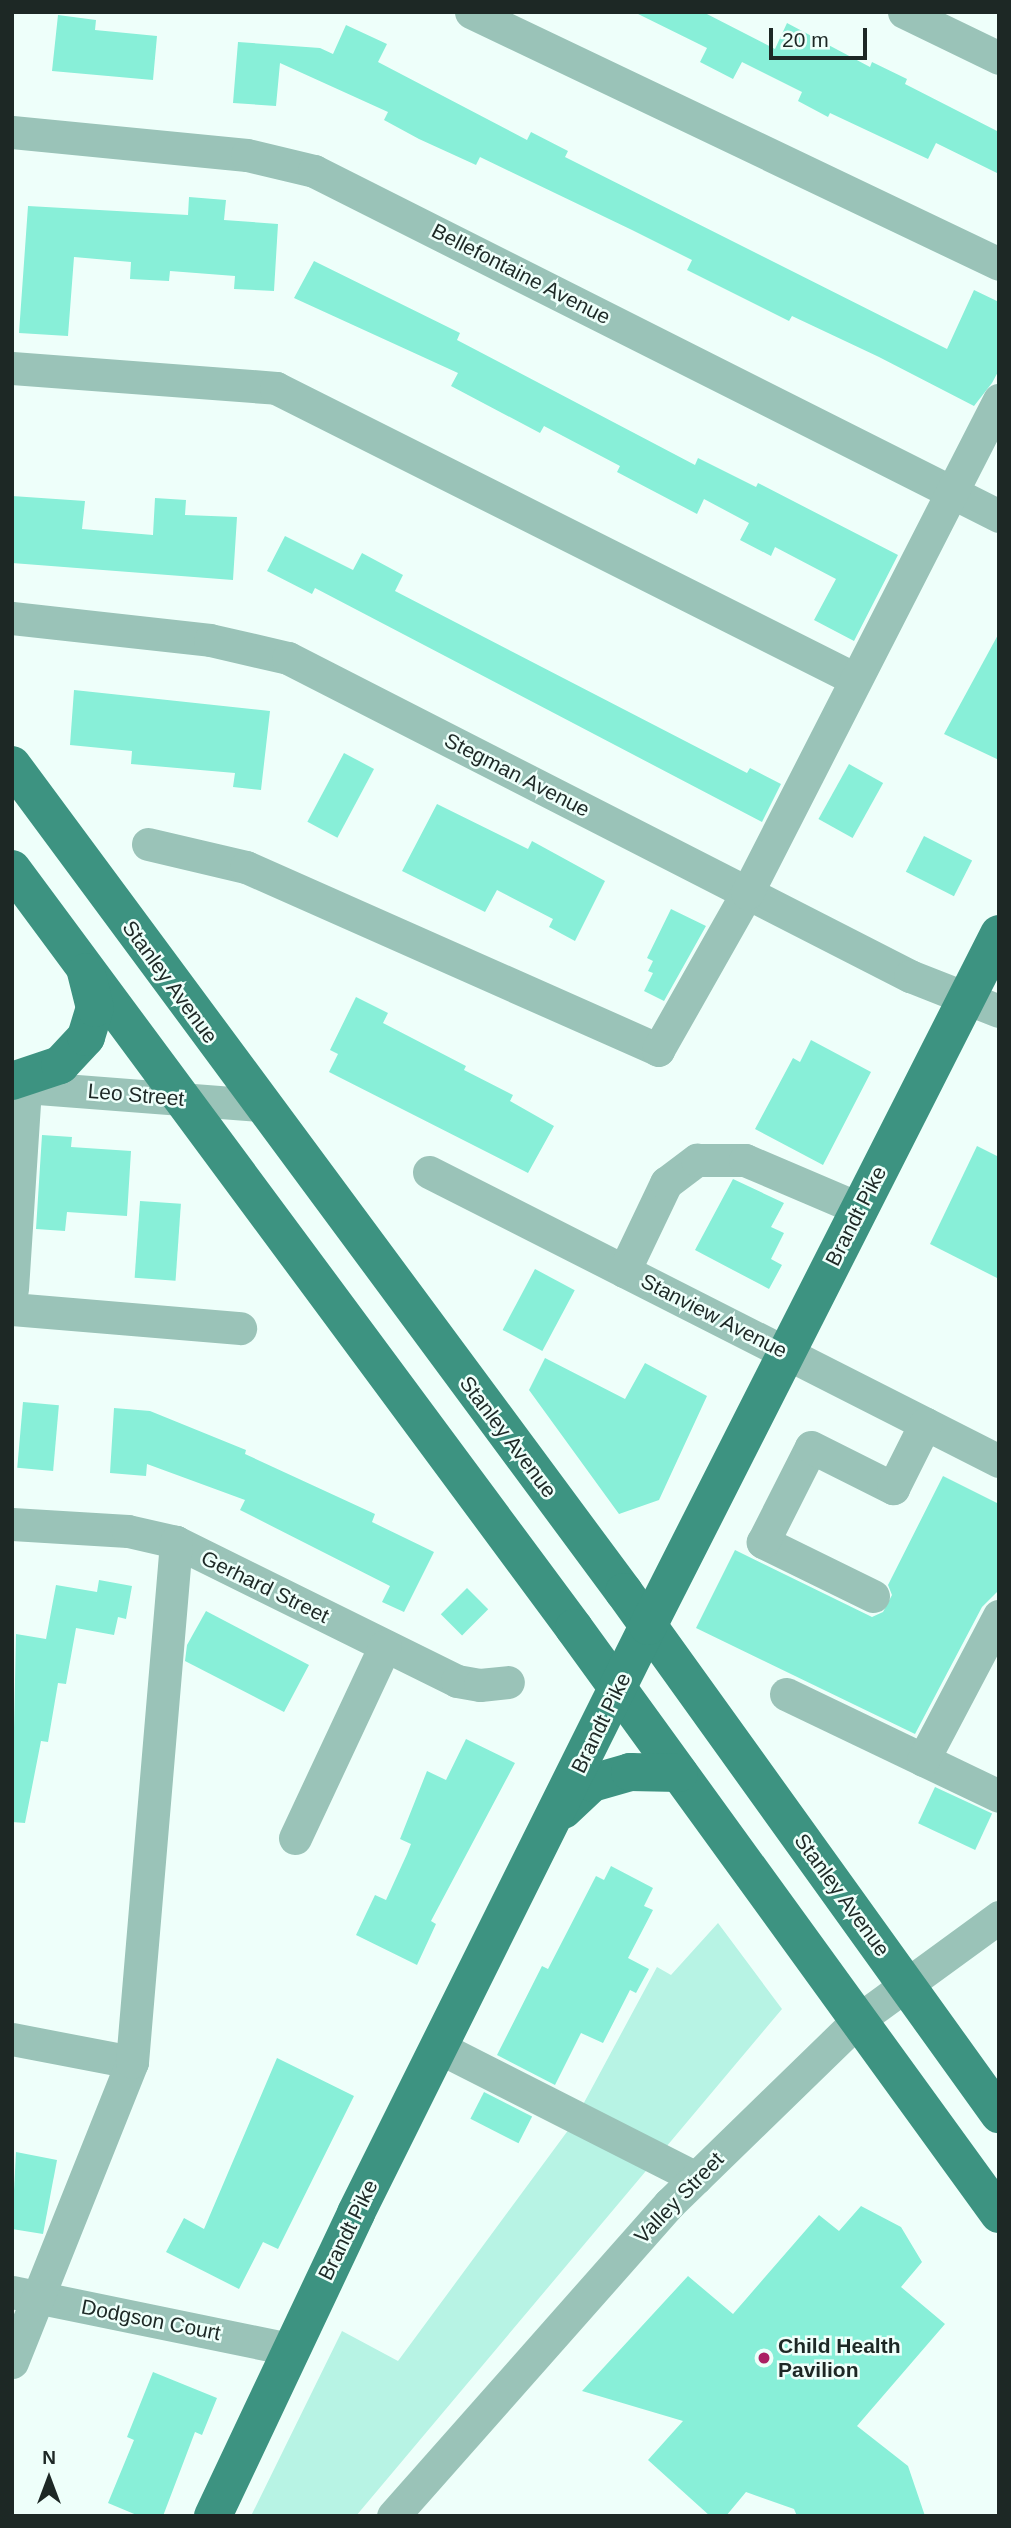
<!DOCTYPE html>
<style>
body{margin:0}
#map{position:relative;width:1011px;height:2528px;overflow:hidden;background:#eefffa;font-family:Helvetica,sans-serif}
div>[style]{position:absolute}
[style*='--x']{left:calc(var(--x)*1px);top:calc(var(--y)*1px);width:calc(var(--w)*1px);rotate:calc(var(--a)*1deg)}
.green>*{inset:0;background:#b7f3e4}
.building>*{inset:0;background:#88efd8;transform-origin:0 0}
.minor>*{height:33px;margin:-16.5px;padding:0 16.5px;transform-origin:16.5px;border-radius:16.5px;background:#9ac3b8}
.major>*{height:38px;margin:-19px;padding:0 19px;transform-origin:19px;border-radius:19px;background:#3d9381}
.dots>*{width:19px;height:19px;translate:-50% -50%;box-sizing:border-box;border:4px solid #eefffa;border-radius:50%}
span{translate:-50% -50%;white-space:nowrap;text-align:center;line-height:1.15;-webkit-text-stroke:5px #eefffa;paint-order:stroke}
.street-label{font-size:21px;color:#1d2825}
.poi-label{font-size:21px;color:#1d2825;font-weight:700}
.left{translate:0 -50%;text-align:left}
.frame{position:absolute;inset:0;border:14px solid #1d2825;pointer-events:none}
.north{position:absolute;left:14px;top:2444px;width:70px;height:70px;-webkit-text-stroke:5px #eefffa;paint-order:stroke;rotate:0deg;font-size:19px;font-weight:700;line-height:28px;text-align:center;color:#1d2825}
.north::after{content:'';display:block;margin:auto;width:24px;height:32px;background:#1d2825;clip-path:polygon(50% 0,100% 100%,50% 72%,0 100%)}
.scale{position:absolute;left:769px;top:28px;width:98px;height:32px;box-sizing:border-box;border:4px solid #1d2825;border-top:0;padding-left:9px;font-size:21px;line-height:24px;white-space:nowrap;color:#1d2825;-webkit-text-stroke:5px #eefffa;paint-order:stroke}
</style>
<div id="map">
<div class="green">
<div style="clip-path:polygon(718px 1923px,782px 2009px,356px 2516px,251px 2516px,342px 2331px,398px 2361px,572px 2125px,657px 1967px,671px 1975px)"></div>
</div>
<div class="building">
<div style="clip-path:polygon(634px 12px,703px 12px,775px 49px,787px 23px,870px 67px,872px 62px,907px 79px,905px 84px,999px 132px,999px 174px,936px 143px,928px 159px,830px 113px,828px 117px,798px 101px,802px 92px,742px 62px,733px 79px,700px 62px,707px 48px)"></div>
<div style="clip-path:polygon(58px 15px,96px 20px,95px 30px,157px 36px,153px 80px,52px 71px)"></div>
<div style="clip-path:polygon(346px 25px,387px 44px,378px 62px,527px 140px,531px 132px,568px 151px,565px 157px,947px 349px,974px 290px,999px 302px,999px 370px,992px 383px,974px 406px,879px 357px,792px 316px,789px 321px,687px 270px,692px 260px,632px 230px,480px 157px,476px 165px,419px 139px,384px 120px,388px 112px,280px 63px,276px 106px,233px 103px,238px 42px,320px 48px,333px 54px)"></div>
<div style="clip-path:polygon(189px 197px,226px 200px,224px 220px,278px 224px,274px 291px,234px 289px,235px 276px,170px 271px,169px 281px,130px 279px,131px 262px,74px 257px,68px 336px,19px 333px,28px 206px,188px 215px)"></div>
<div style="clip-path:polygon(314px 261px,460px 333px,457px 340px,695px 465px,698px 458px,756px 487px,758px 483px,898px 555px,854px 641px,814px 620px,836px 579px,775px 547px,771px 556px,740px 540px,749px 523px,704px 499px,697px 514px,617px 472px,620px 466px,544px 426px,540px 433px,451px 386px,458px 373px,294px 298px)"></div>
<div style="clip-path:polygon(12px 496px,85px 501px,82px 529px,153px 535px,155px 498px,186px 500px,185px 515px,237px 517px,233px 580px,12px 563px)"></div>
<div style="clip-path:polygon(285px 536px,353px 570px,362px 553px,403px 575px,395px 591px,747px 773px,750px 768px,781px 784px,762px 822px,315px 588px,312px 594px,267px 571px)"></div>
<div style="clip-path:polygon(999px 633px,999px 760px,944px 734px)"></div>
<div style="clip-path:polygon(74px 690px,270px 711px,261px 790px,233px 787px,235px 773px,131px 764px,132px 751px,70px 745px)"></div>
<div style="left:344px;top:753px;width:34px;height:78px;rotate:28deg"></div>
<div style="left:849px;top:764px;width:39px;height:63px;rotate:29deg"></div>
<div style="clip-path:polygon(437px 804px,528px 849px,532px 841px,605px 881px,575px 941px,549px 927px,553px 919px,497px 890px,485px 912px,402px 871px)"></div>
<div style="left:924px;top:836px;width:54px;height:40px;rotate:27deg"></div>
<div style="clip-path:polygon(671px 909px,706px 926px,664px 1001px,644px 991px,653px 973px,648px 971px,653px 961px,647px 958px)"></div>
<div style="clip-path:polygon(356px 997px,388px 1013px,383px 1023px,466px 1066px,464px 1070px,513px 1095px,510px 1101px,554px 1126px,528px 1173px,329px 1072px,338px 1054px,330px 1050px)"></div>
<div style="clip-path:polygon(811px 1040px,871px 1072px,823px 1165px,755px 1129px,793px 1058px,800px 1062px)"></div>
<div style="clip-path:polygon(42px 1135px,72px 1137px,71px 1147px,131px 1151px,127px 1216px,67px 1212px,65px 1231px,36px 1229px)"></div>
<div style="clip-path:polygon(977px 1146px,999px 1157px,999px 1279px,930px 1244px)"></div>
<div style="clip-path:polygon(733px 1179px,784px 1203px,771px 1227px,784px 1233px,771px 1259px,782px 1265px,769px 1289px,695px 1250px)"></div>
<div style="left:140px;top:1201px;width:41px;height:77px;rotate:4deg"></div>
<div style="left:535px;top:1269px;width:45px;height:69px;rotate:28deg"></div>
<div style="clip-path:polygon(545px 1358px,625px 1399px,645px 1363px,707px 1396px,659px 1500px,619px 1514px,529px 1390px)"></div>
<div style="left:23px;top:1402px;width:36px;height:66px;rotate:5deg"></div>
<div style="clip-path:polygon(114px 1408px,150px 1411px,246px 1450px,245px 1454px,375px 1514px,372px 1522px,434px 1552px,404px 1612px,382px 1602px,390px 1586px,240px 1510px,245px 1500px,147px 1464px,146px 1476px,110px 1473px)"></div>
<div style="clip-path:polygon(943px 1476px,999px 1504px,999px 1590px,982px 1607px,915px 1734px,696px 1628px,735px 1550px,872px 1617px,883px 1612px,892px 1595px,888px 1585px)"></div>
<div style="clip-path:polygon(99px 1580px,132px 1586px,126px 1619px,118px 1617px,114px 1635px,76px 1628px,66px 1684px,58px 1683px,48px 1742px,41px 1741px,25px 1823px,12px 1822px,16px 1634px,46px 1639px,56px 1585px,97px 1592px)"></div>
<div style="left:467px;top:1588px;width:30px;height:37px;rotate:45deg"></div>
<div style="clip-path:polygon(206px 1611px,309px 1665px,284px 1712px,185px 1661px,187px 1645px)"></div>
<div style="clip-path:polygon(466px 1739px,515px 1763px,431px 1921px,436px 1924px,417px 1965px,356px 1935px,375px 1895px,386px 1900px,407px 1854px,411px 1844px,400px 1839px,427px 1771px,446px 1780px)"></div>
<div style="left:935px;top:1787px;width:63px;height:40px;rotate:25deg"></div>
<div style="clip-path:polygon(611px 1866px,653px 1888px,644px 1906px,653px 1910px,628px 1958px,649px 1969px,636px 1993px,630px 1990px,603px 2043px,581px 2033px,555px 2085px,497px 2055px,542px 1966px,548px 1969px,596px 1876px,604px 1880px)"></div>
<div style="clip-path:polygon(277px 2058px,354px 2096px,278px 2249px,263px 2242px,239px 2289px,166px 2252px,184px 2218px,204px 2229px)"></div>
<div style="left:484px;top:2092px;width:54px;height:30px;rotate:27deg"></div>
<div style="clip-path:polygon(16px 2152px,57px 2160px,43px 2234px,12px 2229px)"></div>
<div style="clip-path:polygon(861px 2206px,901px 2227px,922px 2262px,901px 2287px,945px 2324px,857px 2426px,908px 2466px,925px 2516px,797px 2516px,794px 2509px,746px 2492px,726px 2516px,710px 2516px,648px 2460px,683px 2421px,582px 2391px,688px 2276px,733px 2314px,819px 2215px,839px 2231px)"></div>
<div style="clip-path:polygon(153px 2372px,217px 2398px,202px 2435px,195px 2432px,163px 2516px,139px 2516px,108px 2503px,134px 2440px,127px 2437px)"></div>
</div>
<div class="minor">
<div style="--x:471;--y:12;--w:585;--a:25.51"></div>
<div style="--x:904;--y:12;--w:106;--a:25.8"></div>
<div style="--x:12;--y:132;--w:236;--a:5.6"></div>
<div style="--x:247;--y:155;--w:69;--a:13.4"></div>
<div style="--x:314;--y:171;--w:767;--a:26.73"></div>
<div style="--x:12;--y:368;--w:265;--a:4.3"></div>
<div style="--x:276;--y:388;--w:648;--a:26.68"></div>
<div style="--x:12;--y:618;--w:199;--a:6.3"></div>
<div style="--x:210;--y:640;--w:80;--a:13"></div>
<div style="--x:288;--y:658;--w:699;--a:27.08"></div>
<div style="--x:910;--y:976;--w:96;--a:21.5"></div>
<div style="--x:148;--y:844;--w:101;--a:13.2"></div>
<div style="--x:246;--y:867;--w:451;--a:23.9"></div>
<div style="--x:658;--y:1050;--w:180;--a:-60.5"></div>
<div style="--x:747;--y:893;--w:554;--a:-62.93"></div>
<div style="--x:12;--y:1086;--w:250;--a:4.4"></div>
<div style="--x:429;--y:1172;--w:639;--a:26.89"></div>
<div style="--x:624;--y:1271;--w:98;--a:-64.5"></div>
<div style="--x:666;--y:1183;--w:39;--a:-37"></div>
<div style="--x:697;--y:1160;--w:48;--a:0"></div>
<div style="--x:745;--y:1160;--w:125;--a:23.1"></div>
<div style="--x:12;--y:1289;--w:202;--a:-86.3"></div>
<div style="--x:12;--y:1309;--w:229;--a:4.8"></div>
<div style="--x:12;--y:1524;--w:116;--a:3.5"></div>
<div style="--x:128;--y:1531;--w:49;--a:12.9"></div>
<div style="--x:176;--y:1542;--w:313;--a:26.3"></div>
<div style="--x:457;--y:1681;--w:23;--a:10"></div>
<div style="--x:480;--y:1685;--w:28;--a:-6"></div>
<div style="--x:873;--y:1596;--w:123;--a:-153.9"></div>
<div style="--x:763;--y:1542;--w:106;--a:-63.2"></div>
<div style="--x:811;--y:1447;--w:92;--a:26.6"></div>
<div style="--x:893;--y:1488;--w:72;--a:-63.4"></div>
<div style="--x:786;--y:1694;--w:236;--a:25.6"></div>
<div style="--x:923;--y:1760;--w:163;--a:-62.2"></div>
<div style="--x:295;--y:1838;--w:212;--a:-64.9"></div>
<div style="--x:12;--y:2039;--w:122;--a:10.9"></div>
<div style="--x:440;--y:2048;--w:287;--a:26.9"></div>
<div style="--x:12;--y:2292;--w:284;--a:11.6"></div>
<div style="--x:12;--y:2362;--w:323;--a:-68.2"></div>
<div style="--x:132;--y:2062;--w:522;--a:-85.16"></div>
<div style="--x:393;--y:2516;--w:417;--a:-48.5"></div>
<div style="--x:669;--y:2204;--w:264;--a:-44.2"></div>
<div style="--x:858;--y:2020;--w:175;--a:-36.1"></div>
</div>
<div class="major">
<div style="--x:12;--y:765;--w:1029;--a:53.5"></div>
<div style="--x:624;--y:1592;--w:643;--a:54.31"></div>
<div style="--x:12;--y:869;--w:944;--a:53.48"></div>
<div style="--x:574;--y:1628;--w:724;--a:54.05"></div>
<div style="--x:12;--y:1081;--w:51;--a:-18.4"></div>
<div style="--x:60;--y:1065;--w:38;--a:-47"></div>
<div style="--x:86;--y:1037;--w:30;--a:-73"></div>
<div style="--x:95;--y:1008;--w:37;--a:-104"></div>
<div style="--x:563;--y:1810;--w:40;--a:-43"></div>
<div style="--x:592;--y:1783;--w:40;--a:-16"></div>
<div style="--x:630;--y:1772;--w:49;--a:1.2"></div>
<div style="--x:213;--y:2516;--w:335;--a:-64.7"></div>
<div style="--x:356;--y:2213;--w:656;--a:-63.55"></div>
<div style="--x:648;--y:1626;--w:776;--a:-63.1"></div>
</div>
<div class="dots">
<div style="left:764px;top:2358px;background:#aa2063"></div>
</div>
<div class="street-label">
<span style="left:521px;top:274px;rotate:27deg">Bellefontaine Avenue</span>
<span style="left:517px;top:775px;rotate:27deg">Stegman Avenue</span>
<span style="left:170px;top:982px;rotate:54deg">Stanley Avenue</span>
<span style="left:136px;top:1095px;rotate:5deg">Leo Street</span>
<span style="left:856px;top:1216px;rotate:-63deg">Brandt Pike</span>
<span style="left:714px;top:1316px;rotate:27deg">Stanview Avenue</span>
<span style="left:508px;top:1437px;rotate:53deg">Stanley Avenue</span>
<span style="left:265px;top:1587px;rotate:26deg">Gerhard Street</span>
<span style="left:601px;top:1723px;rotate:-64deg">Brandt Pike</span>
<span style="left:842px;top:1895px;rotate:54deg">Stanley Avenue</span>
<span style="left:679px;top:2198px;rotate:-46deg">Valley Street</span>
<span style="left:348px;top:2230px;rotate:-64deg">Brandt Pike</span>
<span style="left:151px;top:2320px;rotate:11deg">Dodgson Court</span>
</div>
<div class="poi-label">
<span class="left" style="left:778px;top:2358px">Child Health<br>Pavilion</span>
</div>
<div class="frame"></div>
<div class="north">N</div>
<div class="scale">20 m</div>
</div>
